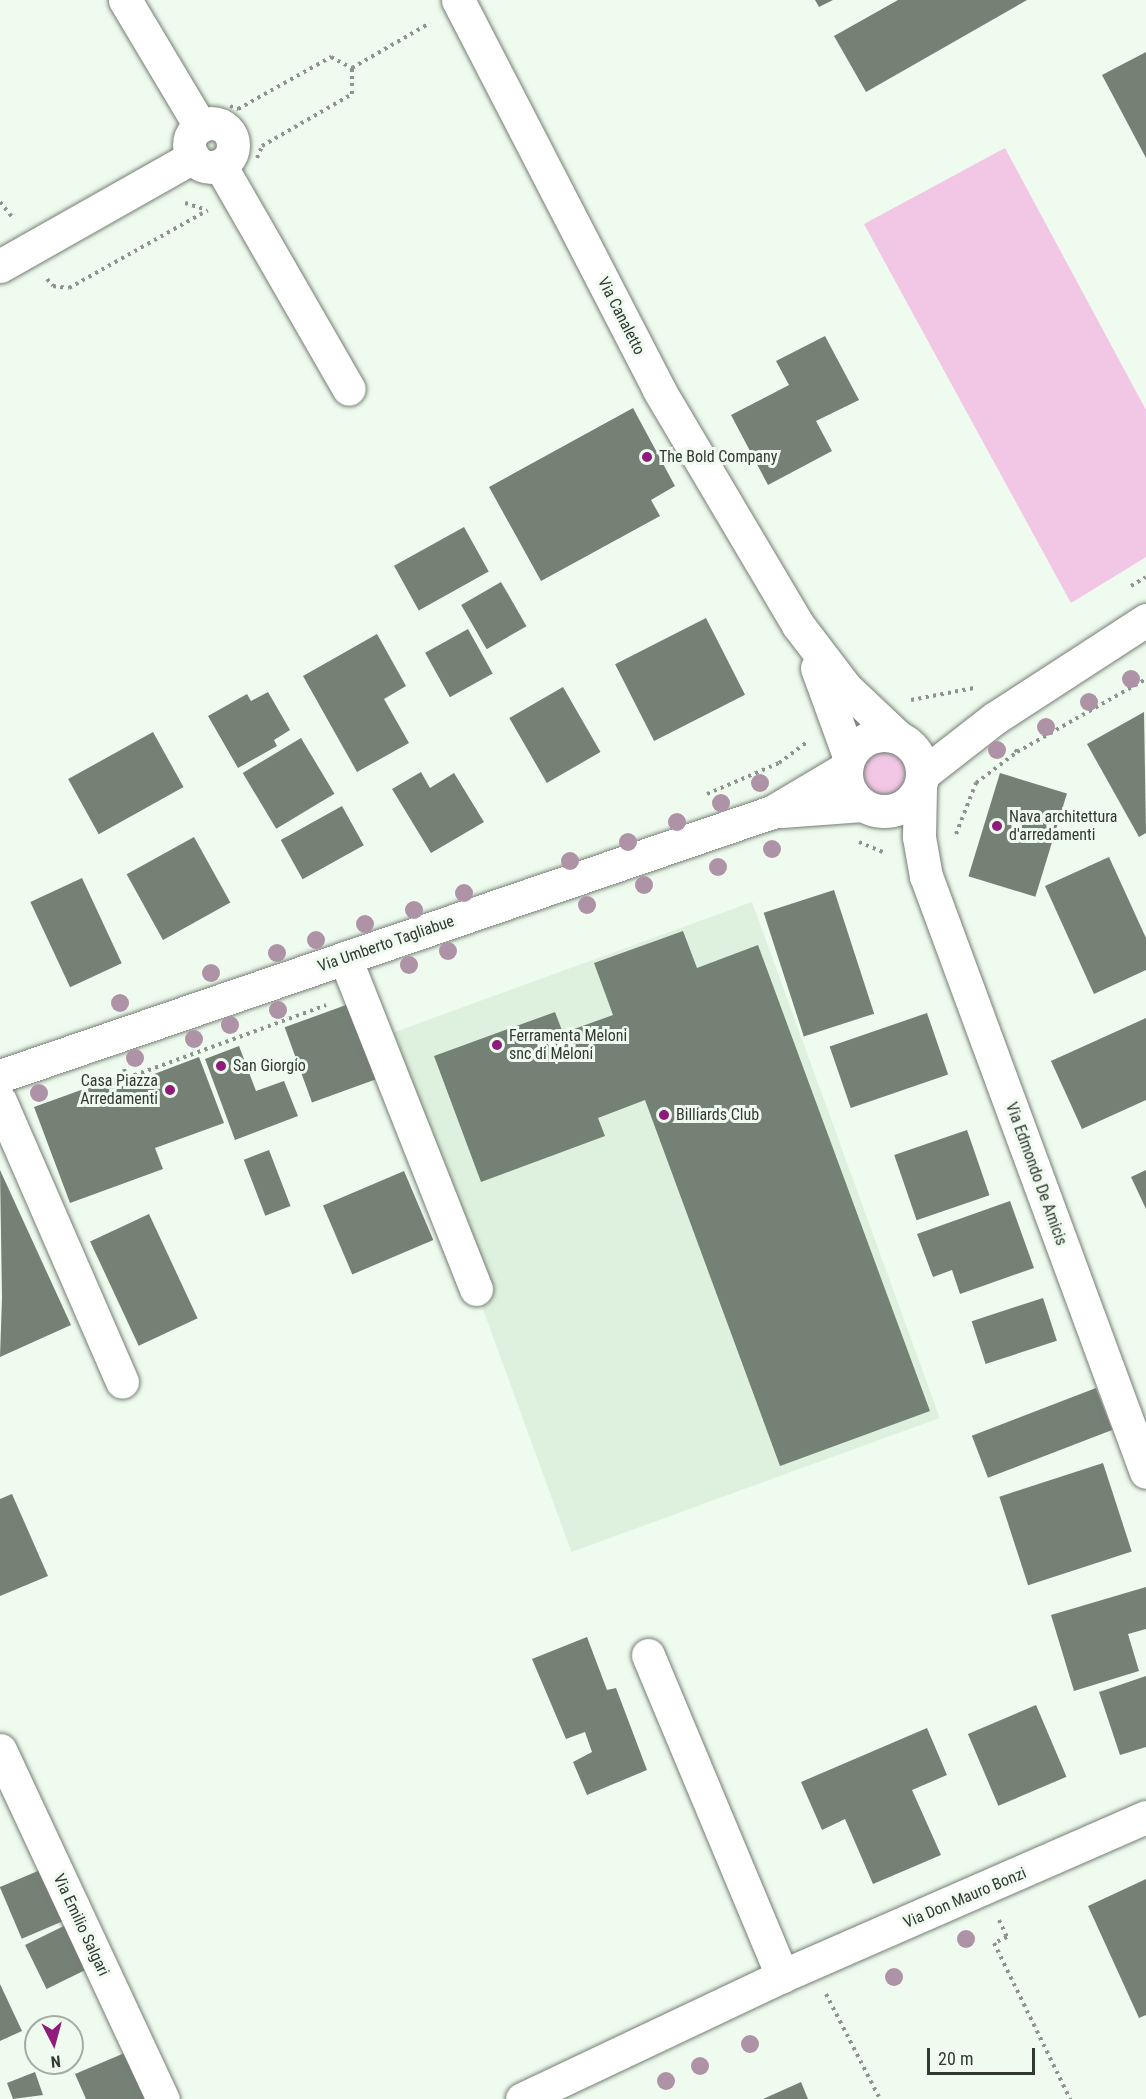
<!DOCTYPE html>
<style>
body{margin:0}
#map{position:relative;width:1146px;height:2099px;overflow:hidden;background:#effbee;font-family:"Roboto Condensed",sans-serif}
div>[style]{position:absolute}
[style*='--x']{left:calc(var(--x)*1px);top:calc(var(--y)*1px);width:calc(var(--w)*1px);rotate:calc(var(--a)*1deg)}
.built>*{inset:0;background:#def0de;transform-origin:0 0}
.green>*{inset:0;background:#f2c6e5}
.round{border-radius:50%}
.building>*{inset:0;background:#768176;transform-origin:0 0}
.path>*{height:4px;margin-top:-2px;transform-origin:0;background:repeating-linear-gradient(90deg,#8c948b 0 3px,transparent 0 7.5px)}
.roads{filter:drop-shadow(0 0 2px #747e73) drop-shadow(0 0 2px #747e73)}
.minor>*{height:33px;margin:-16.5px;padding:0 16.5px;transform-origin:16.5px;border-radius:16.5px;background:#fff}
.minor>.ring{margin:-16.5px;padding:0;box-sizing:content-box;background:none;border:33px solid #fff;border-radius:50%}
.trees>*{width:18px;height:18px;margin:-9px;border-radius:50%;background:#ae92a6}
.dots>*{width:16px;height:16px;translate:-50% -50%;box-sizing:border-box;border:3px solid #effbee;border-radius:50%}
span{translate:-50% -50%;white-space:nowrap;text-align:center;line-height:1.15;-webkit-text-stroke:6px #effbee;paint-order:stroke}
.street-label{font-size:16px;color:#333833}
.poi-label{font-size:16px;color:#333833}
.left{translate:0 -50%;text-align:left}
.right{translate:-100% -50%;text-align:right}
.north{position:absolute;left:24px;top:2015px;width:60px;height:60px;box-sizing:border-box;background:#effbee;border:2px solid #a4ada3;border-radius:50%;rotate:174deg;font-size:16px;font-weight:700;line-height:24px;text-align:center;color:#333833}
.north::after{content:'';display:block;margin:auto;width:21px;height:27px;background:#8f1b7b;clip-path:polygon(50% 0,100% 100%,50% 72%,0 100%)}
.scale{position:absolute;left:927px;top:2048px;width:108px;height:27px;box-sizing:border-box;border:3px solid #333833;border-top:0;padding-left:8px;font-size:18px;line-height:21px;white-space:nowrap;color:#333833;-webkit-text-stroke:4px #effbee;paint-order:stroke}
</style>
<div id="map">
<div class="built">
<div style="left:752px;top:902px;width:549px;height:392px;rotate:70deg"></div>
</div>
<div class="green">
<div style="clip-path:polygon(1005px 148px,1146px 410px,1146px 557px,1071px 603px,864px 224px)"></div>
<div class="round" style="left:859px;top:748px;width:50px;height:50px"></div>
</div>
<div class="building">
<div style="clip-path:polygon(815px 0,833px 0,819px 7px)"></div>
<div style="clip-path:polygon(898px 0,1027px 0,866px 92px,834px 36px)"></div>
<div style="clip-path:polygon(1146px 52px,1146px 158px,1102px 75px)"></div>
<div style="clip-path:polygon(825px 336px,859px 400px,816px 421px,832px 451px,768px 485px,731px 415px,789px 385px,776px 361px)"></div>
<div style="clip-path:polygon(633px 408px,675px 486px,651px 500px,660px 516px,541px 581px,489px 487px)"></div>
<div style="left:464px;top:527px;width:51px;height:80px;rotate:61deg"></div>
<div style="left:501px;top:582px;width:51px;height:46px;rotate:60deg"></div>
<div style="left:706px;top:618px;width:86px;height:102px;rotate:63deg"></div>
<div style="left:468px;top:629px;width:51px;height:49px;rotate:61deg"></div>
<div style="clip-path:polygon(377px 634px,406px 686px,384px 699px,409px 743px,357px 772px,303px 676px)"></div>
<div style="left:563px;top:687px;width:75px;height:62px;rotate:60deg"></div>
<div style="clip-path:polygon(268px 692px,290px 730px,274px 740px,277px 746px,238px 768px,208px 716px,247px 694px,251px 701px)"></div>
<div style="clip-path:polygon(1144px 712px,1146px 833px,1139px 837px,1087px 744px)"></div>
<div style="left:153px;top:732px;width:63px;height:97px;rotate:61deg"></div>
<div style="left:301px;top:738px;width:65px;height:68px;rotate:59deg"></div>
<div style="clip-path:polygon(421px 772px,430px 788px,454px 773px,484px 822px,431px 853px,392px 789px)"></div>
<div style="left:1000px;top:773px;width:70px;height:108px;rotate:17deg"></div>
<div style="left:342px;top:806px;width:45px;height:70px;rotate:61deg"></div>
<div style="left:194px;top:837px;width:75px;height:77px;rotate:61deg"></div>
<div style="clip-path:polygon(1109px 857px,1146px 938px,1146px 970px,1094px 994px,1045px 886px)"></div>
<div style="left:82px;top:878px;width:94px;height:57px;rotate:65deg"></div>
<div style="left:834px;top:890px;width:130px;height:74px;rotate:72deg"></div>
<div style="clip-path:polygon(683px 931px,697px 968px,758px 945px,930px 1411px,780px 1466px,645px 1100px,598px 1118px,605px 1136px,481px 1182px,434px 1056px,555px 1012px,563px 1033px,613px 1015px,594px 963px)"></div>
<div style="left:357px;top:1001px;width:80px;height:77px;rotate:70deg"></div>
<div style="left:927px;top:1013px;width:65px;height:103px;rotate:71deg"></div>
<div style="clip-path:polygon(1146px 1018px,1146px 1100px,1082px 1129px,1051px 1061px)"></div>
<div style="clip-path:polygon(239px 1046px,256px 1091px,284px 1081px,298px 1116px,235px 1140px,205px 1059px)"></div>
<div style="clip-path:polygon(199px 1057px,224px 1123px,155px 1148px,163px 1169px,70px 1203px,34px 1107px,117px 1077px,120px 1087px)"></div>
<div style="left:967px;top:1130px;width:69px;height:77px;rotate:71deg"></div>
<div style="left:269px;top:1150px;width:60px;height:27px;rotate:69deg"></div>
<div style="clip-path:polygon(0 1170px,71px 1325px,0 1357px,2px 1298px)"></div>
<div style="clip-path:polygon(1146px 1170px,1146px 1209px,1131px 1177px)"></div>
<div style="left:404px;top:1171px;width:75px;height:88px;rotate:67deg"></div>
<div style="clip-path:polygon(1010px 1201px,1034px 1268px,960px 1294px,952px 1270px,933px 1277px,917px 1234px)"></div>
<div style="left:149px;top:1214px;width:115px;height:65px;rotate:65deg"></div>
<div style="left:1043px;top:1298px;width:45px;height:75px;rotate:72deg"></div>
<div style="left:1096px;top:1388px;width:45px;height:133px;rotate:69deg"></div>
<div style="left:1103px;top:1463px;width:93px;height:109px;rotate:72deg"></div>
<div style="clip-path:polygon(12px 1494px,48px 1576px,0 1596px,0 1499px)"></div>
<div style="clip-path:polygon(1146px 1587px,1146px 1629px,1128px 1634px,1139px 1671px,1074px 1691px,1051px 1615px)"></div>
<div style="clip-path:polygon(587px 1637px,607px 1690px,616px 1688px,647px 1770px,587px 1795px,573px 1762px,592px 1752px,585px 1732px,566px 1739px,532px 1659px)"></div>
<div style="clip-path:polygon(1146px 1676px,1146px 1747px,1120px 1755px,1099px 1692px)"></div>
<div style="left:1036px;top:1705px;width:78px;height:74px;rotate:67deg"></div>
<div style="clip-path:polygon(927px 1728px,947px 1775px,912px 1790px,941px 1855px,873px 1884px,845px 1819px,822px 1830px,801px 1782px)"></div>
<div style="left:45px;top:1868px;width:56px;height:49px;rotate:67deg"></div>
<div style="clip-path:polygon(1146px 1879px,1146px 2015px,1139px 2018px,1088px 1906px)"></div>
<div style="left:70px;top:1923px;width:49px;height:50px;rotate:64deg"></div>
<div style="clip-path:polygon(0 1984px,22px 2031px,0 2041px)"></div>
<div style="clip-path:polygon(134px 2049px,156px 2099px,86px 2099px,75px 2074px)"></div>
<div style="clip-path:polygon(35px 2072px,43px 2095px,13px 2099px,7px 2083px)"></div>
<div style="clip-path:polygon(801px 2082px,808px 2099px,763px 2099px)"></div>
</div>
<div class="path">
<div style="--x:230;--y:106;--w:9;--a:21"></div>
<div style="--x:238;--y:109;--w:107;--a:-29.2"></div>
<div style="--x:331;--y:57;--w:24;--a:28"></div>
<div style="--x:257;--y:158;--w:13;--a:-67"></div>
<div style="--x:262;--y:146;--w:104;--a:-30"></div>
<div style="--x:352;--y:94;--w:26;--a:-90"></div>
<div style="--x:352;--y:68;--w:90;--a:-30"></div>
<div style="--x:0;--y:202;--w:21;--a:51"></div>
<div style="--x:185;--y:203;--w:20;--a:18"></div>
<div style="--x:47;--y:279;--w:9;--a:49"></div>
<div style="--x:53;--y:286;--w:16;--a:7"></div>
<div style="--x:69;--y:288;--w:159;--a:-29.3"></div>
<div style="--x:1131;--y:586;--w:17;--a:-31"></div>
<div style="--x:911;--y:700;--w:64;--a:-10.8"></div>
<div style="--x:1017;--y:752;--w:148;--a:-29.5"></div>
<div style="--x:707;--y:794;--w:78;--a:-23.3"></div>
<div style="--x:779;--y:763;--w:34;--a:-37"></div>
<div style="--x:956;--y:834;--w:55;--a:-68.6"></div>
<div style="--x:976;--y:783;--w:51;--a:-37.1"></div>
<div style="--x:1017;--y:752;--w:7;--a:-124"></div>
<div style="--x:859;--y:842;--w:28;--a:23"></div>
<div style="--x:124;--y:1069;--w:9;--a:72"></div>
<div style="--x:127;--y:1078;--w:212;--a:-20.1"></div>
<div style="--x:999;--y:1920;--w:19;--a:65"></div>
<div style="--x:1007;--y:1937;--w:14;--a:155"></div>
<div style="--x:994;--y:1943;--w:174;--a:64"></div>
<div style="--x:826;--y:1994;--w:118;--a:62.8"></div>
</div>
<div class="roads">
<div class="minor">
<div style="--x:125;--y:0;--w:147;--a:59.2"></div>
<div style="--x:458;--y:0;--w:439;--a:62.7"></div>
<div style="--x:659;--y:390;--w:273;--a:59.4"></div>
<div style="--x:798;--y:625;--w:79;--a:52.7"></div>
<div style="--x:846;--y:688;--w:71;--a:43.3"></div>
<div class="ring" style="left:189px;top:123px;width:11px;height:11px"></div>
<div style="--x:220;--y:165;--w:258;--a:60.1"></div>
<div style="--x:0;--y:266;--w:222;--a:-29.5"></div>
<div style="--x:817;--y:668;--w:94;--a:70"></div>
<div class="ring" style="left:846px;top:735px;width:43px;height:43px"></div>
<div style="--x:923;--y:774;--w:91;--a:-37.9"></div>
<div style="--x:995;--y:718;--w:180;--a:-33"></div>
<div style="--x:920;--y:788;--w:49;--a:91.2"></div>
<div style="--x:919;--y:837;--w:40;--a:80"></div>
<div style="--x:926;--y:876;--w:635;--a:69.74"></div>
<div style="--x:781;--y:811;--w:82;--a:-4.2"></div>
<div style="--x:345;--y:958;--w:356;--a:68.4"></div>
<div style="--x:0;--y:1076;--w:816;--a:-18.88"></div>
<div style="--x:772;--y:812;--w:86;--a:-30.7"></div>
<div style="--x:0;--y:1101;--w:306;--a:66.5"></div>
<div style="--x:648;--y:1655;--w:348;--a:67.3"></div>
<div style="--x:0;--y:1750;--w:385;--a:65"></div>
<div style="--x:522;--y:2099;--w:288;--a:-25.3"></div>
<div style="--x:782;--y:1976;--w:397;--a:-23.6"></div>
</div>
</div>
<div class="trees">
<div style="left:1131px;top:679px"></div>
<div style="left:1089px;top:702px"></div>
<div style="left:1046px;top:727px"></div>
<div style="left:997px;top:750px"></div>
<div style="left:760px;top:783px"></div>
<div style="left:721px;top:803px"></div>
<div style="left:677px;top:822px"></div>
<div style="left:628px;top:842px"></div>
<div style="left:772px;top:849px"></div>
<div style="left:570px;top:861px"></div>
<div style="left:718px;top:867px"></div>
<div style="left:644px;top:885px"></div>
<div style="left:464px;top:893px"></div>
<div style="left:587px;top:905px"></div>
<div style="left:414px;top:910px"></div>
<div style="left:365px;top:924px"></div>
<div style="left:316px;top:940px"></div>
<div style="left:448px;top:951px"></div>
<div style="left:277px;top:953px"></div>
<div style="left:409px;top:965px"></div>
<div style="left:211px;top:973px"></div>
<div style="left:120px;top:1003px"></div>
<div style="left:278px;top:1010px"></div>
<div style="left:230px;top:1025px"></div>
<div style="left:194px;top:1039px"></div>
<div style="left:135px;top:1058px"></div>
<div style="left:39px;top:1093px"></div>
<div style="left:966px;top:1939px"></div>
<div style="left:894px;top:1977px"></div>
<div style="left:750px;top:2044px"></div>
<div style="left:700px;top:2066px"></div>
<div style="left:666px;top:2081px"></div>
</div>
<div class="dots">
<div style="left:647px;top:457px;background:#8f1b7b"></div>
<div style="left:997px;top:826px;background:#8f1b7b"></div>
<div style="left:497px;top:1045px;background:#8f1b7b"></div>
<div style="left:221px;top:1066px;background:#8f1b7b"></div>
<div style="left:170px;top:1090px;background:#8f1b7b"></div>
<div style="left:664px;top:1115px;background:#8f1b7b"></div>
</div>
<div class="street-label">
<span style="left:621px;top:316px;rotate:63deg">Via Canaletto</span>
<span style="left:386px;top:944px;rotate:-19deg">Via Umberto Tagliabue</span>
<span style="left:1036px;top:1174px;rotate:70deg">Via Edmondo De Amicis</span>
<span style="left:965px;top:1898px;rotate:-23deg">Via Don Mauro Bonzi</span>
<span style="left:81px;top:1925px;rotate:65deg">Via Emilio Salgari</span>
</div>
<div class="poi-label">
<span class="left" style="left:659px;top:457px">The Bold Company</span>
<span class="left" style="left:1009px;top:826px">Nava architettura<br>d'arredamenti</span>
<span class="left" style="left:509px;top:1045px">Ferramenta Meloni<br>snc di Meloni</span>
<span class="left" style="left:233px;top:1066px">San Giorgio</span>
<span class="right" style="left:158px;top:1090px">Casa Piazza<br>Arredamenti</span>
<span class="left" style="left:676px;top:1115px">Billiards Club</span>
</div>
<div class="north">N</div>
<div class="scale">20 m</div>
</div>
